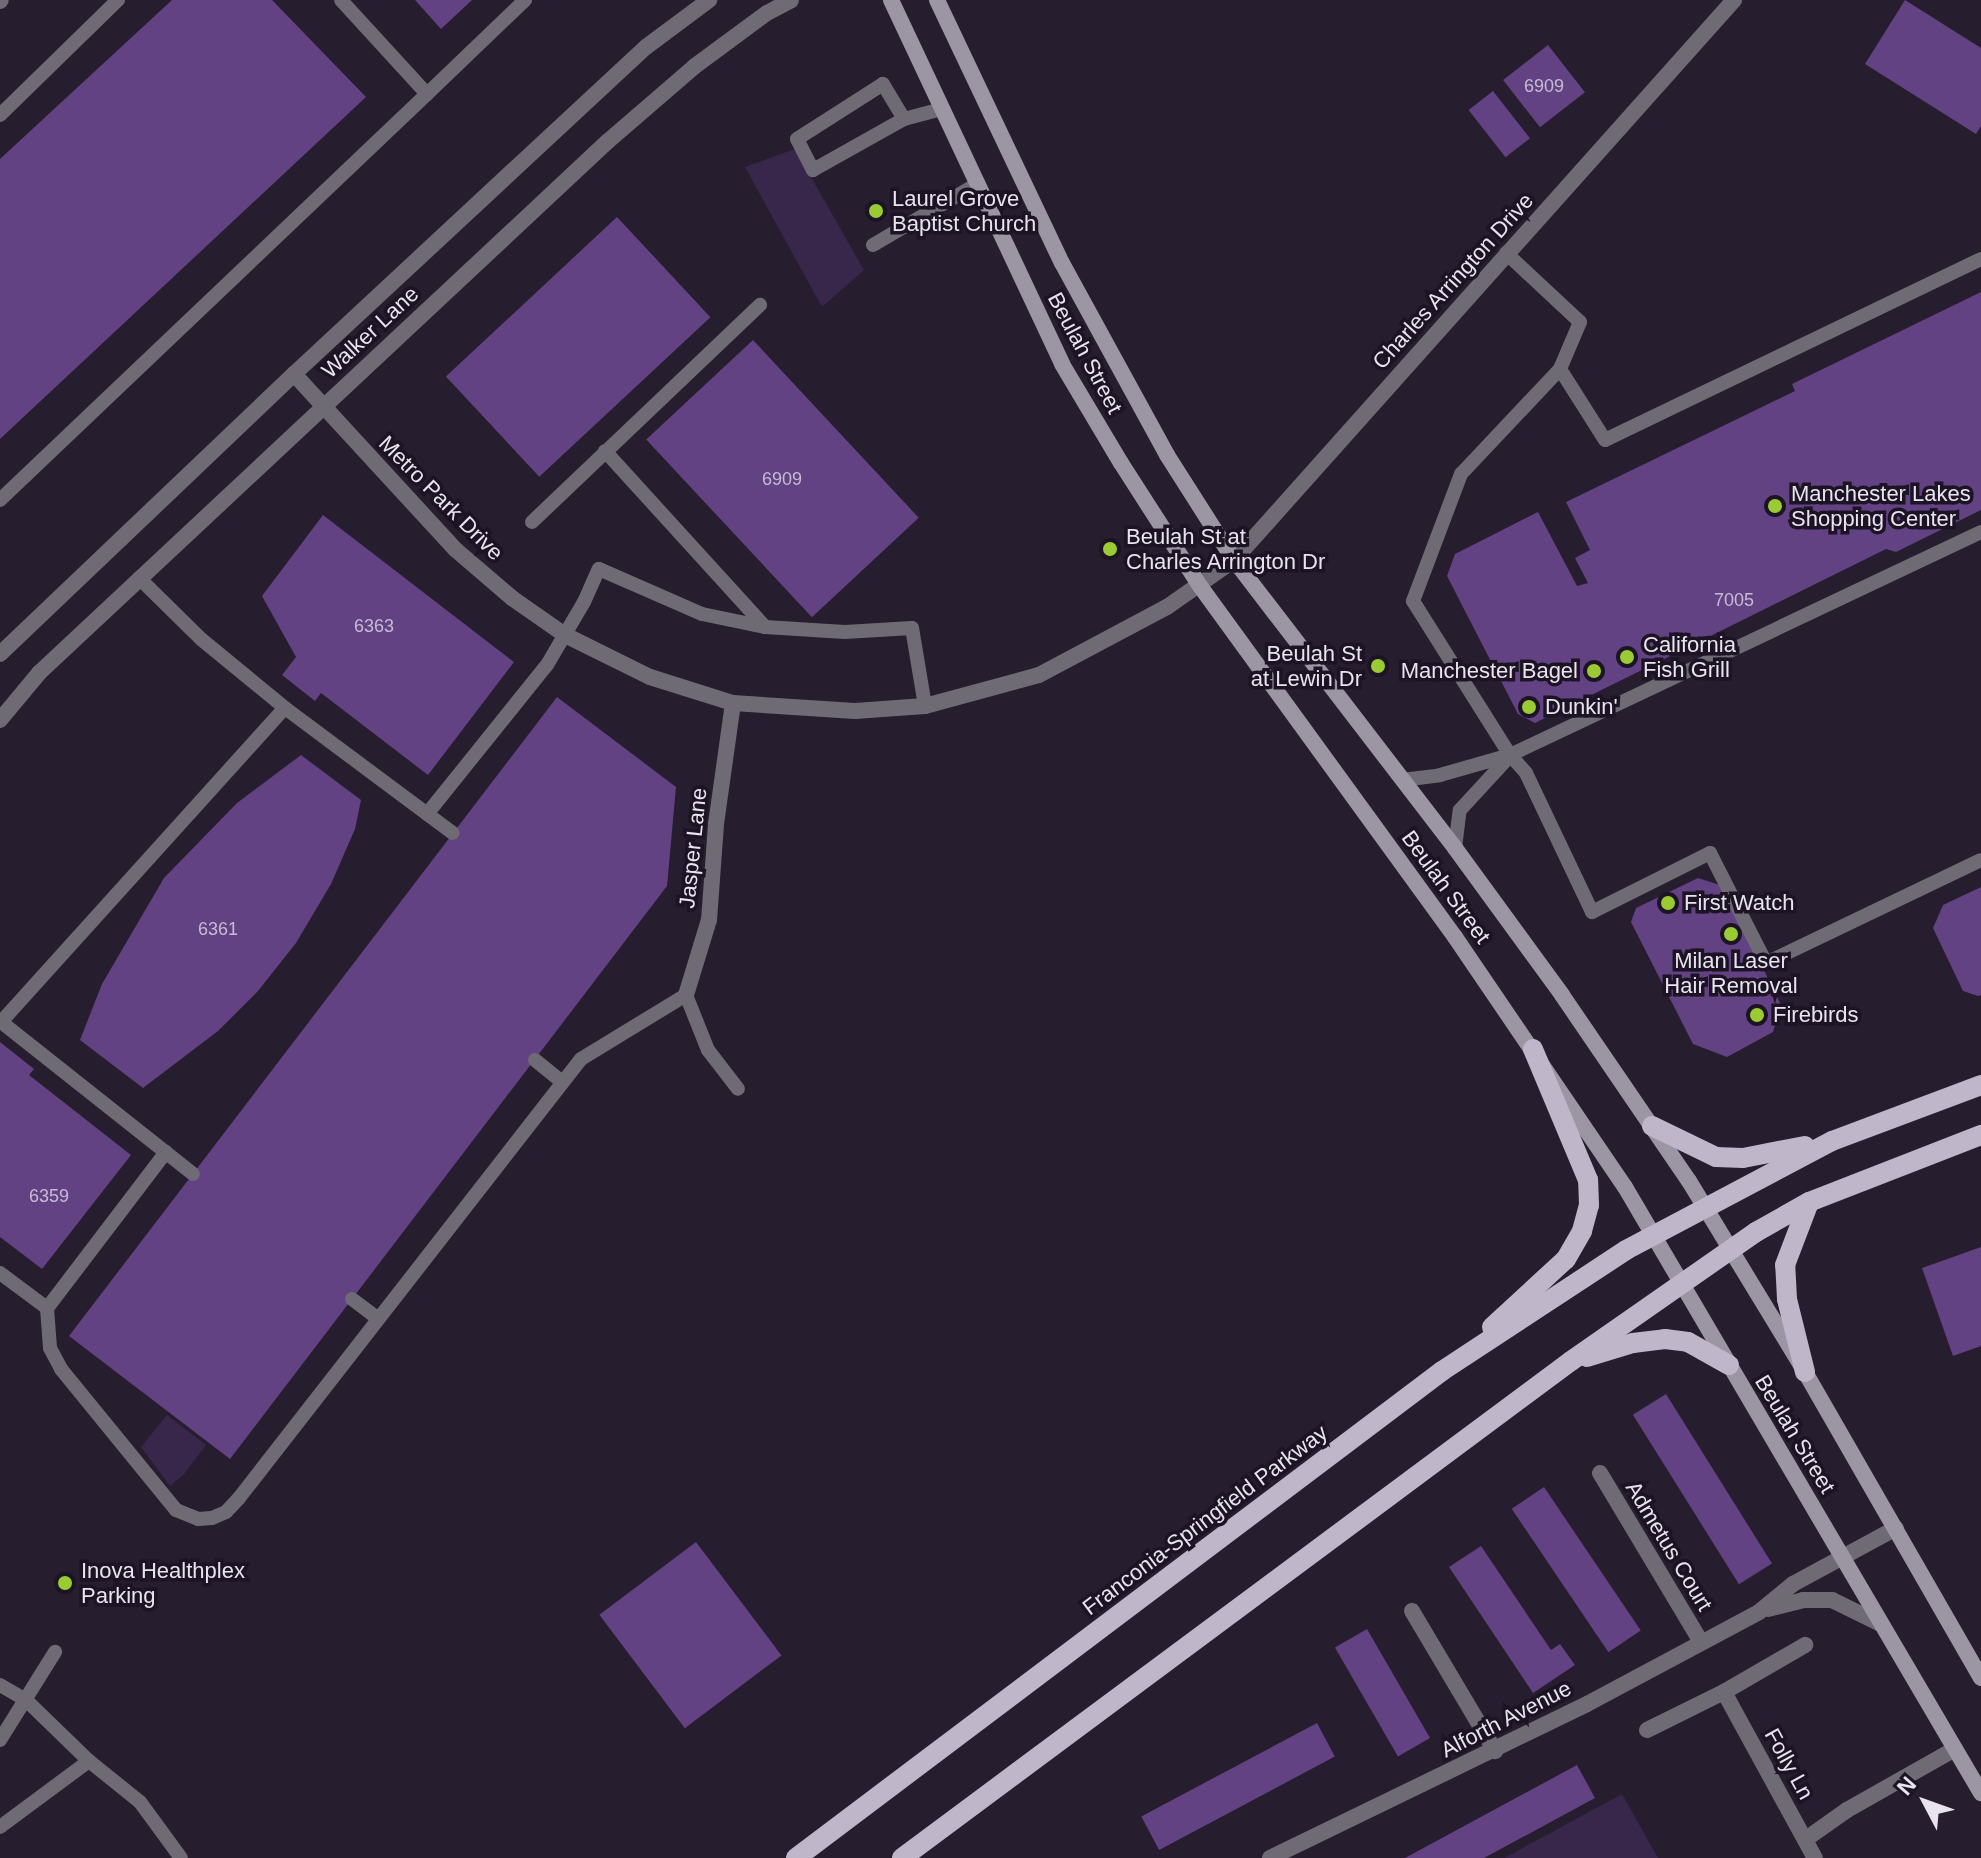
<!DOCTYPE html>
<style>
body{margin:0}
#map{position:relative;width:1981px;height:1858px;overflow:hidden;background:#261d2f;font-family:Arial,sans-serif}
div>[style]{position:absolute}
[style*='--x']{left:calc(var(--x)*1px);top:calc(var(--y)*1px);width:calc(var(--w)*1px);rotate:calc(var(--a)*1deg)}
.green>*{inset:0;background:#39274b}
.building>*{inset:0;background:#624282;transform-origin:0 0}
.service>*{height:14px;margin:-7px;padding:0 7px;transform-origin:7px;border-radius:7px;background:#6f6b75}
.minor>*{height:16px;margin:-8px;padding:0 8px;transform-origin:8px;border-radius:8px;background:#6f6b75}
.tertiary>*{height:16px;margin:-8px;padding:0 8px;transform-origin:8px;border-radius:8px;background:#6f6b75}
.secondary>*{height:16px;margin:-8px;padding:0 8px;transform-origin:8px;border-radius:8px;background:#9c95a4}
.primary>*{height:20px;margin:-10px;padding:0 10px;transform-origin:10px;border-radius:10px;background:#bfb6ca}
.dots>*{width:22px;height:22px;translate:-50% -50%;box-sizing:border-box;border:4px solid #1c1425;border-radius:50%}
span{translate:-50% -50%;white-space:nowrap;text-align:center;line-height:1.15;-webkit-text-stroke:7px #1c1425;paint-order:stroke}
.number-label{font-size:18px;color:#c6bbd4}
.number-label span{-webkit-text-stroke-width:0}
.poi-label{font-size:22px;color:#e8e3ef}
.left{translate:0 -50%;text-align:left}
.right{translate:-100% -50%;text-align:right}
.street-label{font-size:22px;color:#e8e3ef}
.north{position:absolute;left:1885px;top:1762px;width:80px;height:80px;-webkit-text-stroke:6px #1c1425;paint-order:stroke;rotate:311deg;font-size:22px;font-weight:700;line-height:32px;text-align:center;color:#e8e3ef}
.north::after{content:'';display:block;margin:auto;width:28px;height:36px;background:#e8e3ef;clip-path:polygon(50% 0,100% 100%,50% 72%,0 100%)}
</style>
<div id="map">
<div class="green">
<div style="clip-path:polygon(795px 149px,864px 270px,822px 307px,745px 167px)"></div>
<div style="clip-path:polygon(167px 1415px,206px 1445px,184px 1474px,170px 1486px,141px 1447px)"></div>
<div style="clip-path:polygon(1622px 1794px,1658px 1858px,1504px 1858px,1508px 1856px)"></div>
</div>
<div class="building">
<div style="clip-path:polygon(172px 0,272px 0,366px 97px,0 439px,0 159px)"></div>
<div style="clip-path:polygon(415px 0,472px 0,441px 29px)"></div>
<div style="clip-path:polygon(1905px 0,1981px 48px,1981px 126px,1976px 134px,1865px 64px)"></div>
<div style="left:1548px;top:45px;width:60px;height:57px;rotate:52deg"></div>
<div style="left:1493px;top:91px;width:60px;height:31px;rotate:52deg"></div>
<div style="left:617px;top:217px;width:137px;height:234px;rotate:47deg"></div>
<div style="clip-path:polygon(1981px 292px,1981px 510px,1896px 552px,1886px 549px,1535px 723px,1518px 714px,1447px 576px,1455px 554px,1538px 512px,1577px 586px,1588px 583px,1575px 558px,1590px 550px,1566px 502px,1795px 391px,1792px 384px)"></div>
<div style="left:753px;top:340px;width:243px;height:146px;rotate:47deg"></div>
<div style="clip-path:polygon(323px 515px,514px 662px,428px 775px,321px 693px,315px 701px,282px 675px,296px 657px,262px 596px)"></div>
<div style="clip-path:polygon(557px 697px,676px 787px,667px 886px,230px 1459px,69px 1336px)"></div>
<div style="clip-path:polygon(301px 755px,361px 800px,355px 829px,331px 884px,296px 943px,258px 991px,218px 1031px,143px 1088px,80px 1040px,102px 984px,164px 878px,237px 803px)"></div>
<div style="clip-path:polygon(1698px 878px,1723px 886px,1781px 1005px,1773px 1032px,1727px 1057px,1693px 1044px,1631px 922px,1636px 908px)"></div>
<div style="clip-path:polygon(1981px 887px,1981px 995px,1978px 996px,1963px 991px,1933px 928px,1943px 905px)"></div>
<div style="clip-path:polygon(0 1042px,34px 1069px,29px 1075px,131px 1155px,42px 1269px,0 1237px)"></div>
<div style="clip-path:polygon(1981px 1247px,1981px 1346px,1953px 1356px,1922px 1268px)"></div>
<div style="left:1666px;top:1394px;width:200px;height:39px;rotate:58deg"></div>
<div style="left:1544px;top:1487px;width:173px;height:39px;rotate:56deg"></div>
<div style="left:696px;top:1542px;width:142px;height:121px;rotate:53deg"></div>
<div style="clip-path:polygon(1481px 1546px,1551px 1650px,1560px 1644px,1575px 1665px,1533px 1693px,1449px 1567px)"></div>
<div style="left:1367px;top:1629px;width:126px;height:37px;rotate:60deg"></div>
<div style="left:1317px;top:1723px;width:38px;height:199px;rotate:62deg"></div>
<div style="clip-path:polygon(1577px 1765px,1595px 1798px,1484px 1858px,1405px 1858px)"></div>
</div>
<div class="service">
<div style="--x:427;--y:94;--w:136;--a:-43.8"></div>
<div style="--x:0;--y:115;--w:165;--a:-44.3"></div>
<div style="--x:904;--y:119;--w:41;--a:-121"></div>
<div style="--x:883;--y:84;--w:102;--a:147.4"></div>
<div style="--x:797;--y:139;--w:35;--a:63"></div>
<div style="--x:813;--y:170;--w:104;--a:-29.3"></div>
<div style="--x:904;--y:119;--w:39;--a:-15"></div>
<div style="--x:873;--y:245;--w:121;--a:-30.4"></div>
<div style="--x:1506;--y:253;--w:101;--a:43"></div>
<div style="--x:1580;--y:322;--w:51;--a:113.1"></div>
<div style="--x:1981;--y:259;--w:417;--a:154.3"></div>
<div style="--x:1605;--y:440;--w:84;--a:-122.4"></div>
<div style="--x:1560;--y:369;--w:144;--a:133.3"></div>
<div style="--x:1461;--y:474;--w:136;--a:110.7"></div>
<div style="--x:1413;--y:601;--w:182;--a:57.8"></div>
<div style="--x:1510;--y:755;--w:24;--a:48"></div>
<div style="--x:1526;--y:773;--w:154;--a:64.6"></div>
<div style="--x:1592;--y:912;--w:132;--a:-26.6"></div>
<div style="--x:1710;--y:853;--w:123;--a:63"></div>
<div style="--x:1766;--y:963;--w:238;--a:-25.6"></div>
<div style="--x:605;--y:451;--w:238;--a:47.7"></div>
<div style="--x:0;--y:500;--w:589;--a:-43.56"></div>
<div style="--x:427;--y:94;--w:127;--a:-132.5"></div>
<div style="--x:532;--y:522;--w:315;--a:-43.6"></div>
<div style="--x:139;--y:578;--w:87;--a:44.5"></div>
<div style="--x:201;--y:639;--w:109;--a:39.4"></div>
<div style="--x:285;--y:708;--w:209;--a:36.7"></div>
<div style="--x:1402;--y:780;--w:38;--a:-7"></div>
<div style="--x:1440;--y:775;--w:73;--a:-15.9"></div>
<div style="--x:1510;--y:755;--w:521;--a:-25.34"></div>
<div style="--x:427;--y:814;--w:191;--a:-51.2"></div>
<div style="--x:547;--y:665;--w:73;--a:-59.6"></div>
<div style="--x:584;--y:602;--w:36;--a:-66"></div>
<div style="--x:599;--y:569;--w:112;--a:23.6"></div>
<div style="--x:702;--y:614;--w:64;--a:11.7"></div>
<div style="--x:765;--y:627;--w:80;--a:3.6"></div>
<div style="--x:845;--y:632;--w:67;--a:-3.4"></div>
<div style="--x:912;--y:628;--w:79;--a:80.5"></div>
<div style="--x:1455;--y:848;--w:38;--a:-83"></div>
<div style="--x:1460;--y:810;--w:69;--a:-47.3"></div>
<div style="--x:0;--y:1021;--w:246;--a:38.4"></div>
<div style="--x:1;--y:1022;--w:423;--a:-47.9"></div>
<div style="--x:535;--y:1060;--w:35;--a:39"></div>
<div style="--x:166;--y:1152;--w:196;--a:127.3"></div>
<div style="--x:47;--y:1308;--w:40;--a:85.7"></div>
<div style="--x:50;--y:1348;--w:24;--a:62"></div>
<div style="--x:61;--y:1369;--w:182;--a:50.8"></div>
<div style="--x:176;--y:1510;--w:24;--a:22"></div>
<div style="--x:198;--y:1519;--w:14;--a:-4"></div>
<div style="--x:212;--y:1518;--w:15;--a:-23"></div>
<div style="--x:226;--y:1512;--w:19;--a:-47"></div>
<div style="--x:239;--y:1498;--w:556;--a:-52.08"></div>
<div style="--x:581;--y:1059;--w:123;--a:-31.4"></div>
<div style="--x:686;--y:995;--w:59;--a:68.2"></div>
<div style="--x:708;--y:1050;--w:49;--a:52.4"></div>
<div style="--x:0;--y:1273;--w:59;--a:36.7"></div>
<div style="--x:352;--y:1299;--w:31;--a:37"></div>
<div style="--x:0;--y:1685;--w:30;--a:30"></div>
<div style="--x:26;--y:1700;--w:88;--a:44.1"></div>
<div style="--x:89;--y:1761;--w:65;--a:38.8"></div>
<div style="--x:140;--y:1802;--w:69;--a:53.8"></div>
<div style="--x:0;--y:1740;--w:104;--a:-58"></div>
<div style="--x:0;--y:1827;--w:111;--a:-36.6"></div>
</div>
<div class="minor">
<div style="--x:0;--y:1;--w:1;--a:-45"></div>
<div style="--x:294;--y:374;--w:239;--a:47.4"></div>
<div style="--x:456;--y:550;--w:74;--a:40.6"></div>
<div style="--x:512;--y:598;--w:65;--a:34.9"></div>
<div style="--x:565;--y:635;--w:95;--a:26.3"></div>
<div style="--x:650;--y:677;--w:87;--a:17.4"></div>
<div style="--x:733;--y:703;--w:122;--a:3.8"></div>
<div style="--x:855;--y:711;--w:70;--a:-4.1"></div>
<div style="--x:925;--y:706;--w:118;--a:-15.2"></div>
<div style="--x:1039;--y:675;--w:145;--a:-28"></div>
<div style="--x:1167;--y:607;--w:82;--a:-35"></div>
<div style="--x:1234;--y:560;--w:751;--a:-48.24"></div>
<div style="--x:686;--y:995;--w:78;--a:-73"></div>
<div style="--x:709;--y:920;--w:96;--a:-85.8"></div>
<div style="--x:716;--y:824;--w:122;--a:-82"></div>
<div style="--x:1600;--y:1473;--w:197;--a:59.1"></div>
<div style="--x:1768;--y:1609;--w:36;--a:-14"></div>
<div style="--x:1803;--y:1600;--w:29;--a:0"></div>
<div style="--x:1832;--y:1600;--w:55;--a:26.1"></div>
<div style="--x:1412;--y:1611;--w:163;--a:59.3"></div>
<div style="--x:1724;--y:1692;--w:189;--a:61.3"></div>
<div style="--x:1647;--y:1730;--w:86;--a:-26.3"></div>
<div style="--x:1724;--y:1692;--w:94;--a:-30.1"></div>
<div style="--x:1806;--y:1839;--w:50;--a:-35.3"></div>
<div style="--x:1847;--y:1810;--w:124;--a:-29.5"></div>
<div style="--x:1270;--y:1858;--w:352;--a:-25.9"></div>
<div style="--x:1587;--y:1704;--w:195;--a:-28.1"></div>
<div style="--x:1759;--y:1612;--w:44;--a:-39.5"></div>
<div style="--x:1793;--y:1584;--w:117;--a:-28.5"></div>
</div>
<div class="tertiary">
<div style="--x:0;--y:654;--w:406;--a:-43.6"></div>
<div style="--x:294;--y:374;--w:480;--a:-42.9"></div>
<div style="--x:646;--y:47;--w:79;--a:-36.7"></div>
<div style="--x:0;--y:720;--w:61;--a:-50.3"></div>
<div style="--x:39;--y:673;--w:778;--a:-43.07"></div>
<div style="--x:607;--y:142;--w:116;--a:-40.8"></div>
<div style="--x:695;--y:66;--w:89;--a:-36.4"></div>
<div style="--x:767;--y:13;--w:27;--a:-28"></div>
</div>
<div class="secondary">
<div style="--x:891;--y:0;--w:402;--a:64.8"></div>
<div style="--x:1062;--y:364;--w:115;--a:59.2"></div>
<div style="--x:1121;--y:463;--w:146;--a:57.3"></div>
<div style="--x:1200;--y:586;--w:434;--a:54"></div>
<div style="--x:1455;--y:937;--w:302;--a:55.8"></div>
<div style="--x:1625;--y:1187;--w:703;--a:59.57"></div>
<div style="--x:937;--y:0;--w:291;--a:64.6"></div>
<div style="--x:1062;--y:263;--w:219;--a:61.3"></div>
<div style="--x:1167;--y:455;--w:125;--a:57.5"></div>
<div style="--x:1234;--y:560;--w:363;--a:52.5"></div>
<div style="--x:1455;--y:848;--w:182;--a:53.9"></div>
<div style="--x:1562;--y:995;--w:225;--a:55.7"></div>
<div style="--x:1689;--y:1181;--w:223;--a:58.7"></div>
<div style="--x:1805;--y:1372;--w:353;--a:60.1"></div>
</div>
<div class="primary">
<div style="--x:1652;--y:1126;--w:71;--a:25.8"></div>
<div style="--x:1716;--y:1157;--w:27;--a:2"></div>
<div style="--x:1743;--y:1158;--w:63;--a:-11"></div>
<div style="--x:1492;--y:1327;--w:100;--a:-42.6"></div>
<div style="--x:1566;--y:1259;--w:32;--a:-60"></div>
<div style="--x:1582;--y:1231;--w:27;--a:-75"></div>
<div style="--x:1589;--y:1205;--w:25;--a:-92"></div>
<div style="--x:1588;--y:1180;--w:142;--a:-112.8"></div>
<div style="--x:1587;--y:1357;--w:48;--a:-16.9"></div>
<div style="--x:1633;--y:1343;--w:32;--a:-7"></div>
<div style="--x:1665;--y:1339;--w:23;--a:7"></div>
<div style="--x:1688;--y:1342;--w:47;--a:29.3"></div>
<div style="--x:1805;--y:1372;--w:75;--a:-103.9"></div>
<div style="--x:1787;--y:1299;--w:34;--a:-93"></div>
<div style="--x:1785;--y:1265;--w:67;--a:-69.1"></div>
<div style="--x:796;--y:1858;--w:809;--a:-37.01"></div>
<div style="--x:1442;--y:1371;--w:220;--a:-33.3"></div>
<div style="--x:1626;--y:1250;--w:233;--a:-27.9"></div>
<div style="--x:1832;--y:1141;--w:159;--a:-20.6"></div>
<div style="--x:902;--y:1858;--w:833;--a:-36.61"></div>
<div style="--x:1571;--y:1361;--w:226;--a:-34.9"></div>
<div style="--x:1756;--y:1232;--w:61;--a:-29.5"></div>
<div style="--x:1809;--y:1202;--w:185;--a:-21.3"></div>
</div>
<div class="dots">
<div style="left:876px;top:211px;background:#9bcb33"></div>
<div style="left:1775px;top:506px;background:#9bcb33"></div>
<div style="left:1110px;top:549px;background:#9bcb33"></div>
<div style="left:1627px;top:657px;background:#9bcb33"></div>
<div style="left:1378px;top:666px;background:#9bcb33"></div>
<div style="left:1594px;top:671px;background:#9bcb33"></div>
<div style="left:1529px;top:707px;background:#9bcb33"></div>
<div style="left:1668px;top:903px;background:#9bcb33"></div>
<div style="left:1731px;top:934px;background:#9bcb33"></div>
<div style="left:1757px;top:1015px;background:#9bcb33"></div>
<div style="left:65px;top:1583px;background:#9bcb33"></div>
</div>
<div class="number-label">
<span style="left:1544px;top:86px">6909</span>
<span style="left:782px;top:479px">6909</span>
<span style="left:1734px;top:600px">7005</span>
<span style="left:374px;top:626px">6363</span>
<span style="left:218px;top:929px">6361</span>
<span style="left:49px;top:1196px">6359</span>
</div>
<div class="poi-label">
<span class="left" style="left:892px;top:211px">Laurel Grove<br>Baptist Church</span>
<span class="left" style="left:1791px;top:506px">Manchester Lakes<br>Shopping Center</span>
<span class="left" style="left:1126px;top:549px">Beulah St at<br>Charles Arrington Dr</span>
<span class="left" style="left:1643px;top:657px">California<br>Fish Grill</span>
<span class="right" style="left:1362px;top:666px">Beulah St<br>at Lewin Dr</span>
<span class="right" style="left:1578px;top:671px">Manchester Bagel</span>
<span class="left" style="left:1545px;top:707px">Dunkin'</span>
<span class="left" style="left:1684px;top:903px">First Watch</span>
<span style="left:1731px;top:973px">Milan Laser<br>Hair Removal</span>
<span class="left" style="left:1773px;top:1015px">Firebirds</span>
<span class="left" style="left:81px;top:1583px">Inova Healthplex<br>Parking</span>
</div>
<div class="street-label">
<span style="left:1453px;top:281px;rotate:-48deg">Charles Arrington Drive</span>
<span style="left:370px;top:332px;rotate:-43deg">Walker Lane</span>
<span style="left:1085px;top:353px;rotate:62deg">Beulah Street</span>
<span style="left:441px;top:498px;rotate:45deg">Metro Park Drive</span>
<span style="left:693px;top:848px;rotate:-84deg">Jasper Lane</span>
<span style="left:1446px;top:887px;rotate:54deg">Beulah Street</span>
<span style="left:1795px;top:1434px;rotate:59deg">Beulah Street</span>
<span style="left:1205px;top:1520px;rotate:-37deg">Franconia-Springfield Parkway</span>
<span style="left:1669px;top:1546px;rotate:59deg">Admetus Court</span>
<span style="left:1506px;top:1719px;rotate:-27deg">Alforth Avenue</span>
<span style="left:1789px;top:1764px;rotate:61deg">Folly Ln</span>
</div>
<div class="north">N</div>
</div>
